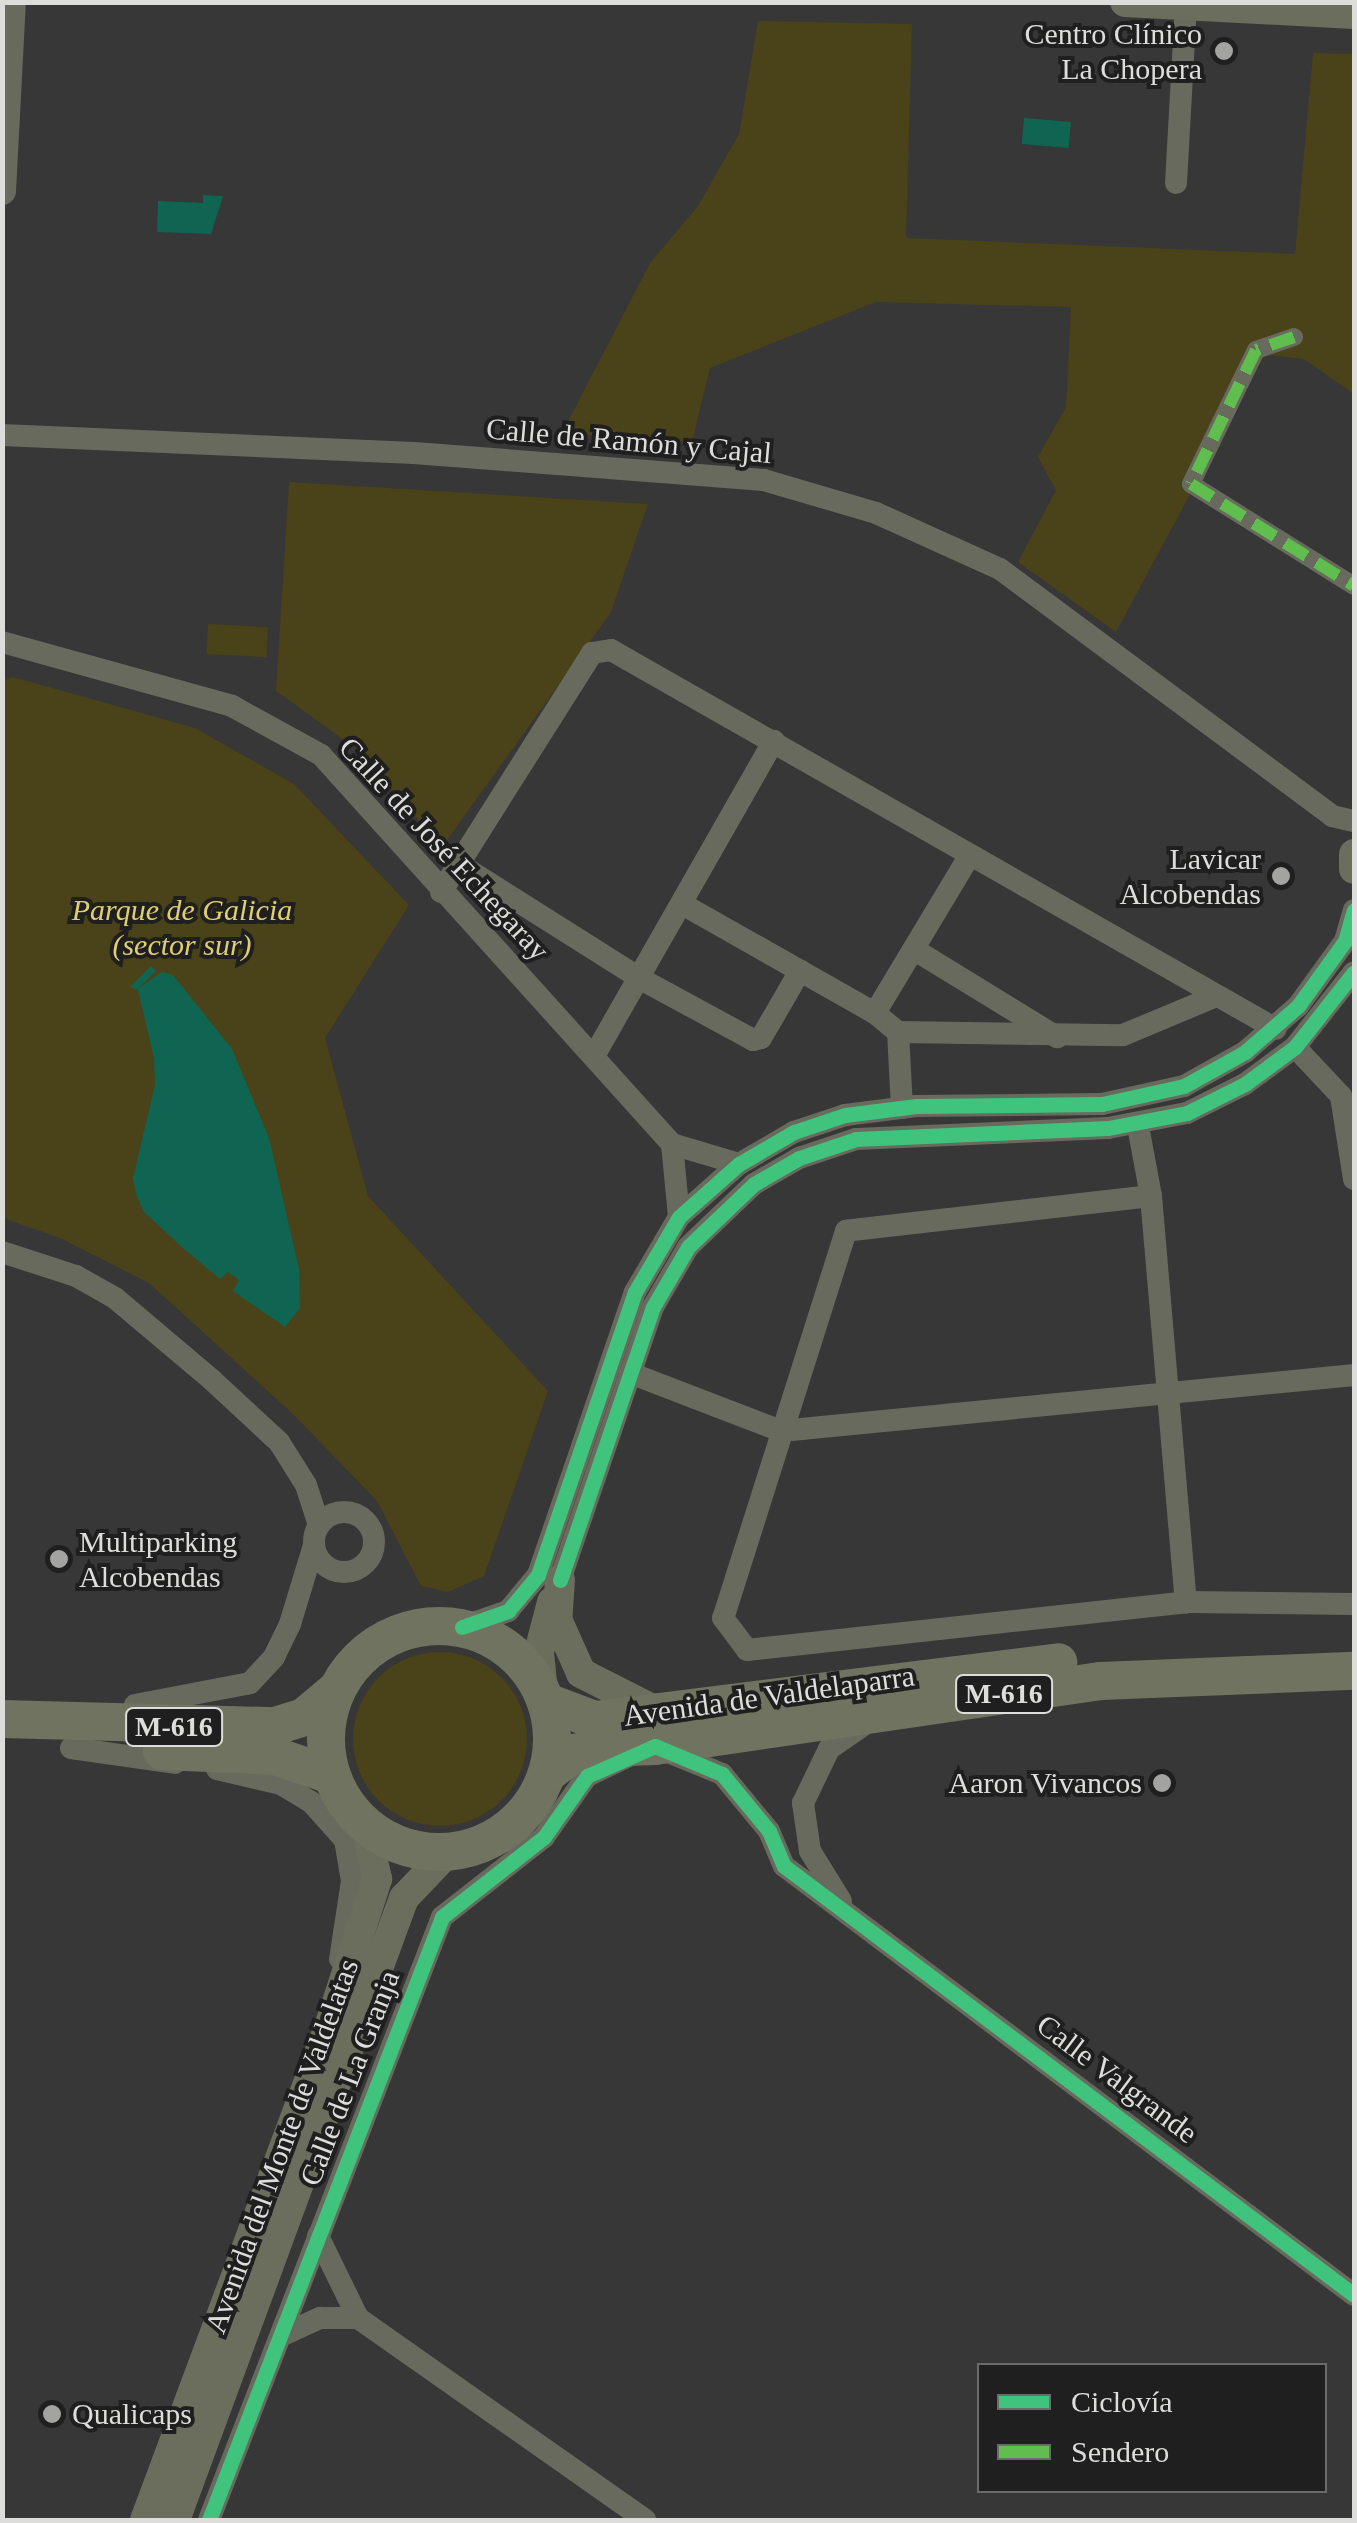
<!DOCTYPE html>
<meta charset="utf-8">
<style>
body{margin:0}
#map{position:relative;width:1357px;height:2523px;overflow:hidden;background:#363736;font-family:Georgia,serif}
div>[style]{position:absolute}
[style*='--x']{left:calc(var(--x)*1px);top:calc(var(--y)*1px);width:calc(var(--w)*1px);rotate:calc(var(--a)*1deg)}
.green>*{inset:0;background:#4a4219;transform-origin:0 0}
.round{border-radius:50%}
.water>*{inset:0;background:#106552;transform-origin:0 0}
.pedestrian>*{height:18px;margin:-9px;padding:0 9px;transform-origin:9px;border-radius:9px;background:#686a5e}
.minor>*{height:22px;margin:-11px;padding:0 11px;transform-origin:11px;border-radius:11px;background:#686a5e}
.minor>.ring{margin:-11px;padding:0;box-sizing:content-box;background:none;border:22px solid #686a5e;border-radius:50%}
.tertiary>*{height:28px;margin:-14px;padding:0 14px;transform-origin:14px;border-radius:14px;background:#686a5e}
.secondary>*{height:30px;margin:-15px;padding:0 15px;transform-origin:15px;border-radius:15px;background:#6b6d5d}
.trunk>*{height:38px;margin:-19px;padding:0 19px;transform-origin:19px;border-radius:19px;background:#70735f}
.trunk>.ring{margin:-19px;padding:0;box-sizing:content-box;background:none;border:38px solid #70735f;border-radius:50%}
.quiet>*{height:12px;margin-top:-6px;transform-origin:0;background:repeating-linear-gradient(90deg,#5fbe4e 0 25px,transparent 0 37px)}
.cycleway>*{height:15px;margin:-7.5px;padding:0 7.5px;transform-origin:7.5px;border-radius:7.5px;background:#40c37c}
.dots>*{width:28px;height:28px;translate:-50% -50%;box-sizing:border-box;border:5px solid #1e1f1e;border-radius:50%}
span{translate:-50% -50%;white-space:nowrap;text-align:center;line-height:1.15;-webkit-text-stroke:8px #1e1f1e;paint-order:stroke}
.shield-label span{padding:2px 8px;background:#1e1f1e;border:2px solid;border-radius:8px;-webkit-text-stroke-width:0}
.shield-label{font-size:28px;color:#dddedc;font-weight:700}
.poi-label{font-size:30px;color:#dddedc}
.right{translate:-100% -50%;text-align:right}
.left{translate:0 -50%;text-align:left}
.street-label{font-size:30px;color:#dddedc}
.park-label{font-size:30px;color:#e0ce6f;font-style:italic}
.frame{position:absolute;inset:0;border:5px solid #dddedc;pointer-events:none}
.legend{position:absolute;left:977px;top:2363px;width:350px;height:130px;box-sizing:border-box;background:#1e1f1e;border:2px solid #6a6b6a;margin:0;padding:12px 18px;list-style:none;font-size:30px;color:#dddedc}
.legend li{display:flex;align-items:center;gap:20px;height:50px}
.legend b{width:50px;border:2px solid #6a6b6a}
</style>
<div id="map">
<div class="green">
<div style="clip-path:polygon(758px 21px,912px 24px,906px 238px,1295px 254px,1313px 53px,1354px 54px,1354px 394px,1304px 359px,1265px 355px,1116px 632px,1018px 562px,1056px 490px,1038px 457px,1066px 407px,1071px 307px,876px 302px,710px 368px,692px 442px,562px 433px,650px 263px,698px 206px,739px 134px)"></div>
<div style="clip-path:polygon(289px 482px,648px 504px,611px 612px,442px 847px,358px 750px,276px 691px)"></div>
<div style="left:208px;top:624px;width:60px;height:30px;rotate:3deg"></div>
<div style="clip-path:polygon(13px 677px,195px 728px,294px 784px,409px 905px,325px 1038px,368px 1196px,548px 1391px,484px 1576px,448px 1592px,421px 1586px,377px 1501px,293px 1414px,149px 1283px,60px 1238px,3px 1218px,2px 681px)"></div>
<div class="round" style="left:353px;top:1652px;width:174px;height:174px"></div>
</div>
<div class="water">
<div style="left:1024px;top:118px;width:47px;height:26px;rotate:5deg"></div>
<div style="clip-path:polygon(203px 195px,223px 196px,211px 234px,157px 232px,158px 201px,203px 203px)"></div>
<div style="clip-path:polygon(151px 966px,156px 971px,138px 989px,162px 972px,173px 975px,232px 1049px,269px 1138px,299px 1269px,300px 1308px,285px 1327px,233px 1291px,239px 1280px,228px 1272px,220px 1279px,182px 1247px,144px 1212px,136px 1194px,133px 1178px,155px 1085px,154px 1058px,138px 990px,130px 987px)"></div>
</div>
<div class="pedestrian">
<div style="--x:1294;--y:337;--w:40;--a:161.1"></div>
<div style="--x:1256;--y:350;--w:149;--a:115.9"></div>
<div style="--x:1191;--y:484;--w:192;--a:32"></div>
</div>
<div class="minor">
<div style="--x:1176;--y:183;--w:177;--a:-86.8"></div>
<div style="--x:2;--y:435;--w:412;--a:2.5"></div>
<div style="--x:414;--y:453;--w:351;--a:4.4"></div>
<div style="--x:764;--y:480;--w:117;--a:16.4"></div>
<div style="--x:876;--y:513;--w:136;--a:24.3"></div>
<div style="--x:1000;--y:569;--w:414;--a:36.6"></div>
<div style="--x:1332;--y:816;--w:23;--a:13"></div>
<div style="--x:2;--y:642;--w:239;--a:15.5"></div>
<div style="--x:232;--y:706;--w:102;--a:28.8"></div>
<div style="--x:321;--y:755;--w:524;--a:47.94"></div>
<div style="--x:459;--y:864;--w:213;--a:32.3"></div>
<div style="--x:639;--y:978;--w:130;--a:28.5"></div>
<div style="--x:753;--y:1040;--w:8;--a:-14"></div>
<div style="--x:761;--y:1038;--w:78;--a:-59.8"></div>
<div style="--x:441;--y:892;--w:283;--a:-57.7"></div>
<div style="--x:592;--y:653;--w:19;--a:-9"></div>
<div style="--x:611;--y:650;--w:765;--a:29.68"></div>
<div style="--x:682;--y:904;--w:222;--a:29.5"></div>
<div style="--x:875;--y:1013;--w:30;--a:40"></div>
<div style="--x:898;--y:1032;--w:225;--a:0.8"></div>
<div style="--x:1123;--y:1035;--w:99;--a:-22.7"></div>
<div style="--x:915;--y:950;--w:167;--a:31.5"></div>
<div style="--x:875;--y:1013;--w:184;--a:-59"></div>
<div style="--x:898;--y:1032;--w:76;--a:87"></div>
<div style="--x:1295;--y:1047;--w:67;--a:46.8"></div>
<div style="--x:1341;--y:1096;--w:84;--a:81.1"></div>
<div style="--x:594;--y:1056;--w:363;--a:-60.3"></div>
<div style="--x:1138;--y:1126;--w:71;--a:79.5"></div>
<div style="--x:1151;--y:1196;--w:408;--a:85.1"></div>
<div style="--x:672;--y:1144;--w:73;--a:84.5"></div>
<div style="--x:672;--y:1144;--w:70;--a:16.6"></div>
<div style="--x:1151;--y:1196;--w:307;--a:173.5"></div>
<div style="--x:846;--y:1231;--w:406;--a:107.6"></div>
<div style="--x:723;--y:1618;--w:40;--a:53"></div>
<div style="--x:747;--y:1650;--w:442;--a:-6.2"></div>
<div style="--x:1186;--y:1602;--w:168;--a:0.7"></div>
<div style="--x:2;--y:1252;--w:78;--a:18"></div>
<div style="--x:76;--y:1276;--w:45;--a:29.4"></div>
<div style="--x:115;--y:1298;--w:127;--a:40.2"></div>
<div style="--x:212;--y:1380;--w:91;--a:42.8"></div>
<div style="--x:279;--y:1442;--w:51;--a:57.9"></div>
<div style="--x:306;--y:1485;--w:42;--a:72"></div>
<div style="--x:630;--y:1373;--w:162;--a:21"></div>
<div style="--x:781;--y:1431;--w:576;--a:-5.58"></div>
<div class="ring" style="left:314px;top:1512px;width:38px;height:38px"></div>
<div style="--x:560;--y:1580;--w:288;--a:-71.2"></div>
<div style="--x:653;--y:1307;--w:69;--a:-59.7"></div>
<div style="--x:688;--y:1247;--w:91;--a:-43.7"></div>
<div style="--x:754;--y:1184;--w:52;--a:-30"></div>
<div style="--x:799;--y:1158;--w:60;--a:-18.4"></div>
<div style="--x:856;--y:1139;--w:252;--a:-2.5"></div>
<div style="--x:1108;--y:1128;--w:80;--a:-10.8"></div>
<div style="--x:1187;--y:1113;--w:65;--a:-26.6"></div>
<div style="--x:1245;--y:1084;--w:62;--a:-36.5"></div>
<div style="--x:1295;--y:1047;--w:95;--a:-51.8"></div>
<div style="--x:462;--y:1627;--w:49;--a:-19.2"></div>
<div style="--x:508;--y:1611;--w:47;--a:-50.2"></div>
<div style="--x:538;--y:1575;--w:299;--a:-71.1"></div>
<div style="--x:635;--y:1292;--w:87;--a:-59.6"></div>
<div style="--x:679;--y:1217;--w:80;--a:-41.5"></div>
<div style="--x:739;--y:1164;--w:64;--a:-30.2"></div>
<div style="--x:794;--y:1132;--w:54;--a:-18.4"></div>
<div style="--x:845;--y:1115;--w:72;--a:-7.2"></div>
<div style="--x:916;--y:1106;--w:186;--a:-0.6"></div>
<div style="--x:1102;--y:1104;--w:84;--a:-12.4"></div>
<div style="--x:1184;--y:1086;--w:70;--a:-29.1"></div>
<div style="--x:1245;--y:1052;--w:70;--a:-41"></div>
<div style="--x:1298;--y:1006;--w:80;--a:-54.1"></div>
<div style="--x:1345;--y:941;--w:32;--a:-74"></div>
<div style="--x:135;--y:1705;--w:117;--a:-10.8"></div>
<div style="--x:250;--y:1683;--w:35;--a:-47"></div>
<div style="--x:274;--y:1657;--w:37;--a:-64"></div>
<div style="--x:290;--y:1624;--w:83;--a:-73.1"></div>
<div style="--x:71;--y:1748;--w:105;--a:8.2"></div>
<div style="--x:661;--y:1749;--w:66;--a:22.3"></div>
<div style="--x:722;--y:1774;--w:74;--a:50.5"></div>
<div style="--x:769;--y:1831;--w:38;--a:67"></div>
<div style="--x:784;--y:1866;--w:713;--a:36.97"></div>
<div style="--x:217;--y:1769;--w:66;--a:13.2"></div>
<div style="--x:281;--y:1784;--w:35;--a:31"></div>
<div style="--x:311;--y:1802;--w:51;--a:48.2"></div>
<div style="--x:345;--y:1840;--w:42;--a:80.3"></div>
<div style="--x:352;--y:1881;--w:79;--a:98.7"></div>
<div style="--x:841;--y:1901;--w:59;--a:-121.8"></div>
<div style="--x:810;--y:1851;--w:49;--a:-98.3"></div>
<div style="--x:803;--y:1803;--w:60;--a:-64.3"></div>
<div style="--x:829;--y:1749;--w:51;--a:-34.6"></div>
<div style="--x:318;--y:2236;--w:91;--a:64"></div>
<div style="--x:358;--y:2318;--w:351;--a:35.1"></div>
<div style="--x:283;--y:2335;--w:41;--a:-24.7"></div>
<div style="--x:320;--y:2318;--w:38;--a:0"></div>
<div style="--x:209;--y:2520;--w:646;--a:-68.87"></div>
<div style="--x:442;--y:1917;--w:130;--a:-38.1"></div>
<div style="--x:544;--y:1837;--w:75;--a:-54.8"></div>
<div style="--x:587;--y:1776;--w:49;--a:-25.5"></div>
</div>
<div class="tertiary">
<div style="--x:2;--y:191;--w:189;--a:-87"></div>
</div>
<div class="secondary">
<div style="--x:1125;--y:2;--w:229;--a:3"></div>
<div style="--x:1354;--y:854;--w:15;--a:90"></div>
<div style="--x:560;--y:1580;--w:39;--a:94"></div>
<div style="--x:557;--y:1619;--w:59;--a:66"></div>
<div style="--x:581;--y:1673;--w:86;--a:26.9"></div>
<div style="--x:543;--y:1691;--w:39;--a:-96"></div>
<div style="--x:539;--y:1652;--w:52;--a:-75.4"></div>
<div style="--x:145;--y:2520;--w:526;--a:-69.53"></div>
<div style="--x:329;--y:2027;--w:156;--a:-72"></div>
<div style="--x:377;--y:1879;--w:55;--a:-102.5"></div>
<div style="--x:175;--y:2520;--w:663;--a:-69.79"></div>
<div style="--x:404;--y:1898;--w:64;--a:-46.3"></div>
</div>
<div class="trunk">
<div class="ring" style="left:326px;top:1626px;width:188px;height:188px"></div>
<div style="--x:547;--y:1702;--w:51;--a:20.6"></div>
<div style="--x:595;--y:1720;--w:467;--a:-7.1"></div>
<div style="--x:2;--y:1719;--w:273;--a:1.5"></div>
<div style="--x:275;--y:1726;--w:30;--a:-17"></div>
<div style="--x:304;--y:1717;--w:40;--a:-40"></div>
<div style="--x:162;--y:1751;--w:113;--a:2.5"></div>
<div style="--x:275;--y:1756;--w:59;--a:18.7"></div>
<div style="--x:548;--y:1773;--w:34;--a:-37"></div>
<div style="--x:575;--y:1753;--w:25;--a:-12"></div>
<div style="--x:599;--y:1748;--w:56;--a:-2"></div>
<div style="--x:655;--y:1746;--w:451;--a:-8.3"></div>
<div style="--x:1101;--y:1681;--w:253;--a:-2.3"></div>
</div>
<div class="quiet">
<div style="--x:1294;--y:337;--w:40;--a:161.1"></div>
<div style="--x:1256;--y:350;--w:149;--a:115.9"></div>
<div style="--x:1191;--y:484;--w:192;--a:32"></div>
</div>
<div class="cycleway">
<div style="--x:560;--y:1580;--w:288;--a:-71.2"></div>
<div style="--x:653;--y:1307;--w:69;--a:-59.7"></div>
<div style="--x:688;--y:1247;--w:91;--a:-43.7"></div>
<div style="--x:754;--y:1184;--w:52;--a:-30"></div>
<div style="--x:799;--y:1158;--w:60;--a:-18.4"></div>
<div style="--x:856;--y:1139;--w:252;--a:-2.5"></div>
<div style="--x:1108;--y:1128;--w:80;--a:-10.8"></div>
<div style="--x:1187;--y:1113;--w:65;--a:-26.6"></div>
<div style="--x:1245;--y:1084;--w:62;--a:-36.5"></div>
<div style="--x:1295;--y:1047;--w:95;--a:-51.8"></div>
<div style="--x:462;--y:1627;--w:49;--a:-19.2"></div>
<div style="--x:508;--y:1611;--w:47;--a:-50.2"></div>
<div style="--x:538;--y:1575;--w:299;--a:-71.1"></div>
<div style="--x:635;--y:1292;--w:87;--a:-59.6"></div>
<div style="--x:679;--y:1217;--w:80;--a:-41.5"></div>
<div style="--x:739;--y:1164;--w:64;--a:-30.2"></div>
<div style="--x:794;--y:1132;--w:54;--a:-18.4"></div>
<div style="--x:845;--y:1115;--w:72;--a:-7.2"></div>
<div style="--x:916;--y:1106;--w:186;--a:-0.6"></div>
<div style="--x:1102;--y:1104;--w:84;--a:-12.4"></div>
<div style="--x:1184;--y:1086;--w:70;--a:-29.1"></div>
<div style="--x:1245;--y:1052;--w:70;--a:-41"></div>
<div style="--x:1298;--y:1006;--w:80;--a:-54.1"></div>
<div style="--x:1345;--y:941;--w:32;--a:-74"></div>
<div style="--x:209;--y:2520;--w:646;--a:-68.87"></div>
<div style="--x:442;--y:1917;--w:130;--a:-38.1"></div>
<div style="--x:544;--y:1837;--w:75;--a:-54.8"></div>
<div style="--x:587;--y:1776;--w:74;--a:-23.8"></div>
<div style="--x:655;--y:1746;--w:73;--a:22.7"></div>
<div style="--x:722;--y:1774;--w:74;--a:50.5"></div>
<div style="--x:769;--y:1831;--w:38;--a:67"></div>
<div style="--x:784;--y:1866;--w:713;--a:36.97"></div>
</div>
<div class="dots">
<div style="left:1224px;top:51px;background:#a3a4a2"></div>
<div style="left:1281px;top:876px;background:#a3a4a2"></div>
<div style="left:59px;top:1559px;background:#a3a4a2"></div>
<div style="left:1162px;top:1783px;background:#a3a4a2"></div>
<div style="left:52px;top:2414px;background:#a3a4a2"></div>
</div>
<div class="shield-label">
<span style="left:1004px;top:1694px">M-616</span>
<span style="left:174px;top:1727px">M-616</span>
</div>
<div class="poi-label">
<span class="right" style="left:1202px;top:51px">Centro Clínico<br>La Chopera</span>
<span class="right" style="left:1261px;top:876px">Lavicar<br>Alcobendas</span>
<span class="left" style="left:79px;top:1559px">Multiparking<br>Alcobendas</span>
<span class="right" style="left:1142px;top:1783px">Aaron Vivancos</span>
<span class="left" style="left:72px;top:2414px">Qualicaps</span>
</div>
<div class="street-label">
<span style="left:629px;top:441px;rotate:5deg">Calle de Ramón y Cajal</span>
<span style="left:444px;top:849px;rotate:47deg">Calle de José Echegaray</span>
<span style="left:769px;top:1696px;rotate:-8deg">Avenida de Valdelaparra</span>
<span style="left:350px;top:2078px;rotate:-69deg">Calle de La Granja</span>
<span style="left:1117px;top:2079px;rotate:37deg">Calle Valgrande</span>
<span style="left:282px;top:2146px;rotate:-70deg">Avenida del Monte de Valdelatas</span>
</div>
<div class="park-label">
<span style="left:182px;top:927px">Parque de Galicia<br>(sector sur)</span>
</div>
<div class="frame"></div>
<ul class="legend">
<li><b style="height:12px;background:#40c37c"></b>Ciclovía</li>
<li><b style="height:12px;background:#5fbe4e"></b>Sendero</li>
</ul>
</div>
